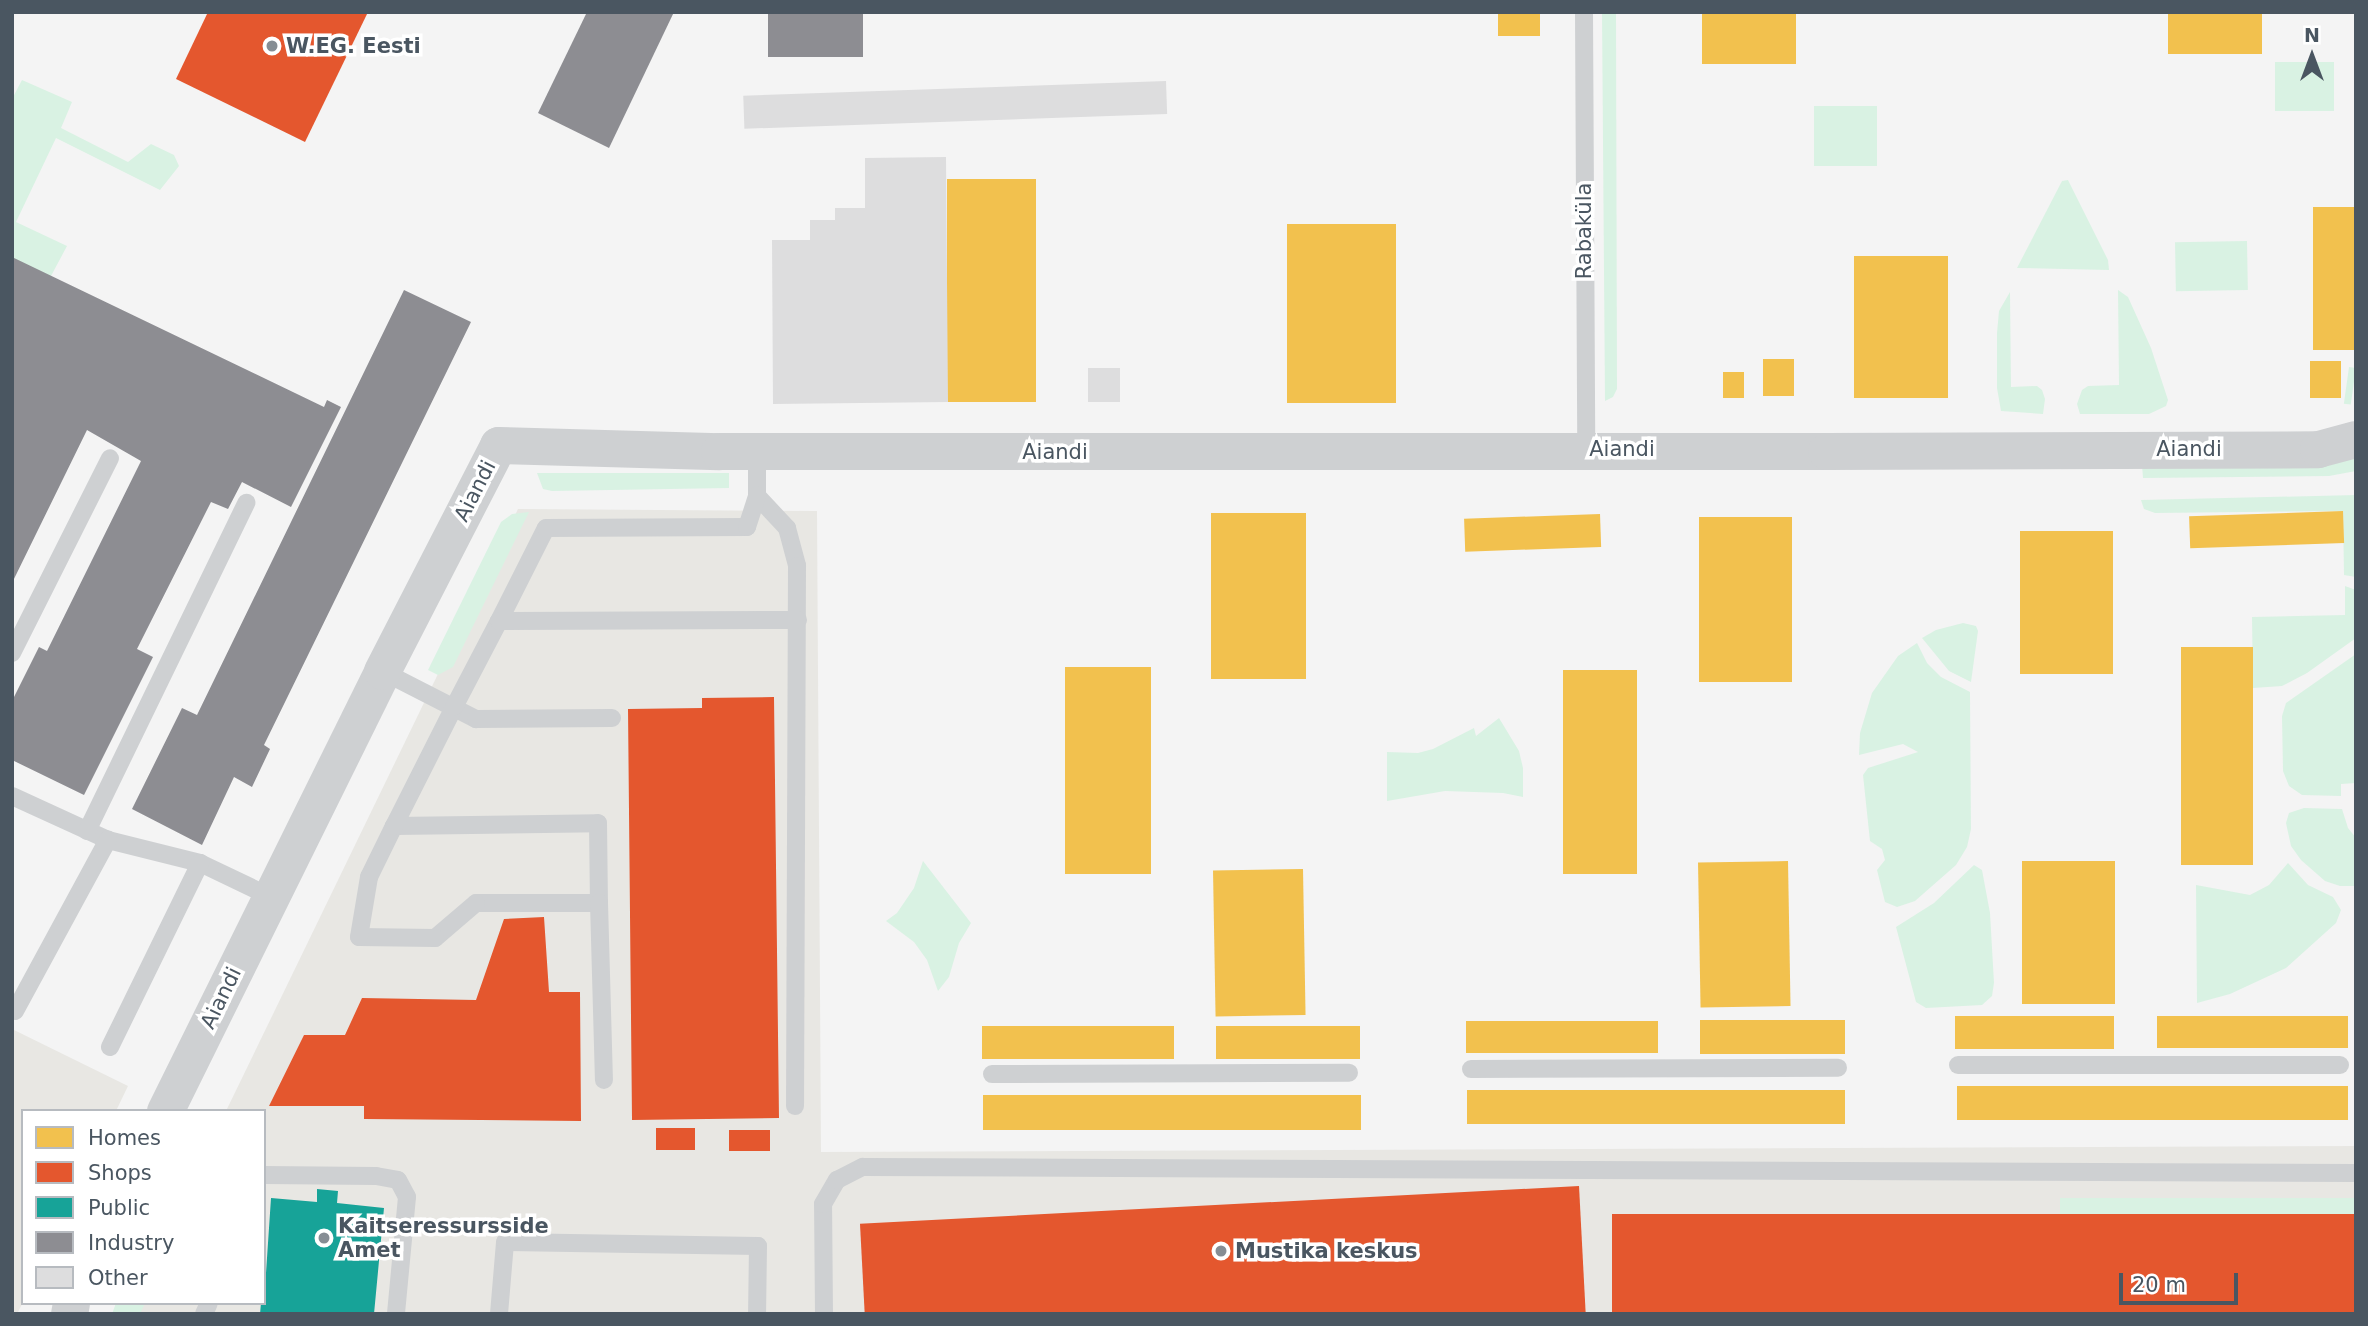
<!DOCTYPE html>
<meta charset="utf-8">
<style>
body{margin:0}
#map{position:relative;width:2368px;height:1326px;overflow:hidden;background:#f4f4f4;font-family:"DejaVu Sans",sans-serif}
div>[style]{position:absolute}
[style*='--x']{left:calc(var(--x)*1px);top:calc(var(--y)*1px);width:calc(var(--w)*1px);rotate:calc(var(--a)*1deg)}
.commercial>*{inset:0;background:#e8e7e3}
.green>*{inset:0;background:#d9f2e3;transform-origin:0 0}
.homes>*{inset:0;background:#f2c14e;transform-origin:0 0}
.shops>*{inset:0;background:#e4572e;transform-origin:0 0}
.public>*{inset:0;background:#17a398}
.industry>*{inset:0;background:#8d8d92;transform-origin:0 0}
.building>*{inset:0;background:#ddddde;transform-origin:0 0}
.lane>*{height:18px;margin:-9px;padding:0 9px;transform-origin:9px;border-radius:9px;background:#ced0d2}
.street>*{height:37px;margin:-18.5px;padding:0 18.5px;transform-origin:18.5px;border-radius:18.5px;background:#ced0d2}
.dots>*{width:19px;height:19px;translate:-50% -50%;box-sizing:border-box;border:4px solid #fff;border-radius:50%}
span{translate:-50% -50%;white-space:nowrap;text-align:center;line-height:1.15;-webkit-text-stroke:7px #fff;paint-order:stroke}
.poi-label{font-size:21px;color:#4a5661;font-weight:700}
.left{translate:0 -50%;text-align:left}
.street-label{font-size:21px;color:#4a5661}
.frame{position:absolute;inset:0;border:14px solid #4a5661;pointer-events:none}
.legend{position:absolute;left:21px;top:1109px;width:245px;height:196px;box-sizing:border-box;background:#fff;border:2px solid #b7bbc0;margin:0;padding:9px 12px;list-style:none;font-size:21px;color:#4a5661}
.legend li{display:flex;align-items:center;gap:14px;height:35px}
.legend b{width:35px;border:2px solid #b7bbc0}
.north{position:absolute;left:2277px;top:21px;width:70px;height:70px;-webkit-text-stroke:5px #fff;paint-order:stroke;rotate:0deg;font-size:19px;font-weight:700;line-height:28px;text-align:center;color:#4a5661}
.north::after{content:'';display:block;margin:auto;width:24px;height:32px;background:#4a5661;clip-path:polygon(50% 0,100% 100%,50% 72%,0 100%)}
.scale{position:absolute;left:2119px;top:1273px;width:119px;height:32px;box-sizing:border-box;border:4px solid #4a5661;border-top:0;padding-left:9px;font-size:21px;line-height:24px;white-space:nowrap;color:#4a5661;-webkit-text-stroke:5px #fff;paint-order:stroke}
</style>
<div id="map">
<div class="commercial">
<div style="clip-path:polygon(518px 509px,817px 511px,821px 1152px,2356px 1146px,2356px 1314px,128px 1314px,133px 1303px,264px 1303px,264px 1111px,226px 1111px)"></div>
<div style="clip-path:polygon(12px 1029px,128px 1086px,116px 1111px,23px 1111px,23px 1302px,17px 1314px,12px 1314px)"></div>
</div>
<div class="green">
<div style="clip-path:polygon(1602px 12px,1616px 12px,1617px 389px,1613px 397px,1605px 401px)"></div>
<div style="left:2275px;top:62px;width:59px;height:49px"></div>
<div style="clip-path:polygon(22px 80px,72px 102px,61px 128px,128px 162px,151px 144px,174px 155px,179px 166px,160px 190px,56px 138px,16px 222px,67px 246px,51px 276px,12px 291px,12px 99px)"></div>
<div style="left:1814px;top:106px;width:63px;height:60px"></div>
<div style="clip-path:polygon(2068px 180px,2108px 260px,2109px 270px,2017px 268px,2062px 181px)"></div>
<div style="left:2247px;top:241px;width:49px;height:72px;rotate:89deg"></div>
<div style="clip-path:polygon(2118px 290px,2128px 297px,2151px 348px,2168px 400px,2166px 406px,2149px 414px,2080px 414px,2077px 404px,2082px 390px,2088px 386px,2119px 385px)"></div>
<div style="clip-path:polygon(2010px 292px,2011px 387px,2037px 386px,2042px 390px,2045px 399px,2043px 414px,2001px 411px,1997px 388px,1997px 333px,1999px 311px)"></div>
<div style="left:2349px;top:367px;width:7px;height:37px;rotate:8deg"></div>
<div style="clip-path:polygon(2356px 457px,2356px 471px,2329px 476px,2143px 478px,2142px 465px)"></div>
<div style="clip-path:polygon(537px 473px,729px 473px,729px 488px,552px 491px,543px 489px)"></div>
<div style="clip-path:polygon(2356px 495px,2356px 577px,2344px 575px,2343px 511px,2155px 513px,2144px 509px,2141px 500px)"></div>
<div style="clip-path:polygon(529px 512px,453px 667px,438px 675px,428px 670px,501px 522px,512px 514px)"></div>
<div style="clip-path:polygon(2345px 586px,2356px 590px,2356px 638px,2307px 673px,2282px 686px,2253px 688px,2252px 617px,2345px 615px)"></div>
<div style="clip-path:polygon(1963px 623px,1976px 626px,1978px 631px,1971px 682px,1949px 671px,1922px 638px,1936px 630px)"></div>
<div style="clip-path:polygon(1917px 643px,1927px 663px,1941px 677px,1970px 692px,1971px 829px,1967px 847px,1956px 865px,1915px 901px,1897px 907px,1885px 902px,1877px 870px,1885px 860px,1882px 849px,1870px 841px,1863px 775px,1868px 768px,1918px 752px,1903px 744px,1859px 755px,1860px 733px,1872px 693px,1898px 656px)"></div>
<div style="clip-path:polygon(2356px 654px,2356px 783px,2341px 784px,2341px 796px,2302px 795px,2289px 786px,2283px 771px,2282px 716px,2286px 703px)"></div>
<div style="clip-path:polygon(1499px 718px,1519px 751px,1523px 768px,1523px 797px,1503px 793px,1445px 791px,1387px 801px,1387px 752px,1418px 753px,1433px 749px,1474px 728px,1476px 736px)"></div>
<div style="clip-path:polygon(2304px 808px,2342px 809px,2348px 828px,2356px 838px,2356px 886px,2340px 886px,2325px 881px,2301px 860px,2291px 846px,2286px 823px,2289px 813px)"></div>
<div style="clip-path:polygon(923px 861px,971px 923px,959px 943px,949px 977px,938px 991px,927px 960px,914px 942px,886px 921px,897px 913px,914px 888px)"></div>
<div style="clip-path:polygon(2288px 863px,2308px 885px,2333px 897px,2341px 910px,2336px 923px,2286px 968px,2230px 994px,2197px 1003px,2196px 885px,2250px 895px,2269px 885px)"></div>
<div style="clip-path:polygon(1974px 865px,1982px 870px,1990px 913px,1994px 983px,1992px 996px,1982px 1005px,1926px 1008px,1916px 1002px,1896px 927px,1934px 903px)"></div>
<div style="left:2356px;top:1198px;width:16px;height:296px;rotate:90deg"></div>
<div style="clip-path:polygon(116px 1303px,145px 1303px,140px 1314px,112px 1314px)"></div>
</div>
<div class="homes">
<div style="left:1498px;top:12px;width:42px;height:24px"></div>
<div style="left:1702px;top:12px;width:94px;height:52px"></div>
<div style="left:2168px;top:12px;width:94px;height:42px"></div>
<div style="left:1036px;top:179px;width:223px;height:89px;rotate:90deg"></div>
<div style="left:2356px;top:207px;width:143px;height:43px;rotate:90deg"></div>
<div style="left:1287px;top:224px;width:109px;height:179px"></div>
<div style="left:1948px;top:256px;width:142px;height:94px;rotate:90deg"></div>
<div style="left:1763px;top:359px;width:31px;height:37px"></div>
<div style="left:2310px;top:361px;width:31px;height:37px"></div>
<div style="left:1723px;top:372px;width:21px;height:26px"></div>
<div style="left:2343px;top:511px;width:32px;height:154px;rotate:88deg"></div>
<div style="left:1211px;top:513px;width:95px;height:166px"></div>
<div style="left:1600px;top:514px;width:33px;height:136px;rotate:88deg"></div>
<div style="left:1699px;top:517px;width:93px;height:165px"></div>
<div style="left:2020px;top:531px;width:93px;height:143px"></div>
<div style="left:2181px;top:647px;width:72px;height:218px"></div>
<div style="left:1065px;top:667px;width:86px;height:207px"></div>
<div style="left:1563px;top:670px;width:74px;height:204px"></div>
<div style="left:1788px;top:861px;width:145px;height:90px;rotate:89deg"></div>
<div style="left:2115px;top:861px;width:143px;height:93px;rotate:90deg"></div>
<div style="left:1303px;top:869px;width:146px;height:90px;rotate:89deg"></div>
<div style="left:1955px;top:1016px;width:159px;height:33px"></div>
<div style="left:2157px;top:1016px;width:191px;height:32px"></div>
<div style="left:1700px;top:1020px;width:145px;height:34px"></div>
<div style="left:1466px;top:1021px;width:192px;height:32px"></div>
<div style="left:982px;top:1026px;width:192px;height:33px"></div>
<div style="left:1216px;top:1026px;width:144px;height:33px"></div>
<div style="left:2348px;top:1086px;width:34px;height:391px;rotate:90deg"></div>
<div style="left:1845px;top:1090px;width:34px;height:378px;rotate:90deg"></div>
<div style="left:1361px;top:1095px;width:35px;height:378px;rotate:90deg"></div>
</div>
<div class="shops">
<div style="clip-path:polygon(208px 12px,368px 12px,305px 142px,176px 79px)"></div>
<div style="clip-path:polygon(774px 697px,779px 1118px,632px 1120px,628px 709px,702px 708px,702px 698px)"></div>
<div style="clip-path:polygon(544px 917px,549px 992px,580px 992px,581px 1121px,364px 1119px,364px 1106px,269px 1106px,304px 1035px,345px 1035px,362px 998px,476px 1000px,504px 919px)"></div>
<div style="left:656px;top:1128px;width:39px;height:22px"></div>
<div style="left:729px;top:1130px;width:41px;height:21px"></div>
<div style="left:1579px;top:1186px;width:128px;height:720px;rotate:87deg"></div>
<div style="left:2356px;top:1214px;width:100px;height:744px;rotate:90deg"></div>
</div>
<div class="public">
<div style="clip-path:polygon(317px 1189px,338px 1191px,337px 1203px,384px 1208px,374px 1314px,260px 1314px,261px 1303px,264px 1303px,271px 1198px,317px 1202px)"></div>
</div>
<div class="industry">
<div style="clip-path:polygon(587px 12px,674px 12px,609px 148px,538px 113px)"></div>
<div style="left:768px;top:12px;width:95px;height:45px"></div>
<div style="clip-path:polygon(12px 257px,324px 407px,327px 400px,341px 407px,291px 507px,242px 482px,228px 509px,211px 502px,137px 649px,153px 657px,84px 795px,12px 760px,12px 701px,39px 647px,47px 651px,141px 461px,87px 430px,12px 583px)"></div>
<div style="clip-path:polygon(404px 290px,471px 322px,264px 745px,270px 749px,252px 787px,234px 777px,202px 845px,132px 809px,182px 708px,197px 715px)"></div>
</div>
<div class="building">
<div style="left:1166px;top:81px;width:33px;height:423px;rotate:88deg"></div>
<div style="clip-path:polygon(946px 157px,948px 402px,773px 404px,772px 240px,810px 240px,810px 220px,835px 220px,835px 208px,865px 208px,865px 158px)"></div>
<div style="left:1088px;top:368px;width:32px;height:34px"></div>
</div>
<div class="lane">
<div style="--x:1584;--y:12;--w:438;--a:89.7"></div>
<div style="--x:757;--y:451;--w:45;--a:90"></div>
<div style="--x:757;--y:496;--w:44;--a:46.8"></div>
<div style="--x:787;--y:528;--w:39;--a:75"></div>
<div style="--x:797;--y:566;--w:540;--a:90.21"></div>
<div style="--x:499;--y:621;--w:104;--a:-63.2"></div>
<div style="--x:546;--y:528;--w:201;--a:-0.3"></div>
<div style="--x:747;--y:527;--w:33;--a:-72"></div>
<div style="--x:12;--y:653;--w:218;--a:-63.3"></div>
<div style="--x:382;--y:671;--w:106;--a:27.1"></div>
<div style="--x:476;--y:719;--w:136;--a:-0.4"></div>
<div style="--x:12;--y:796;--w:106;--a:24.6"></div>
<div style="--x:108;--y:840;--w:95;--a:14"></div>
<div style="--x:200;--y:863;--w:79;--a:25.6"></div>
<div style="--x:394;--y:826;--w:204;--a:-0.8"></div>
<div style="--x:598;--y:823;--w:80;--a:89.3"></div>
<div style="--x:599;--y:903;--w:123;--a:180"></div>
<div style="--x:476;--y:903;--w:54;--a:139.5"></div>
<div style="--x:435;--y:938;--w:76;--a:-179.2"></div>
<div style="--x:359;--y:937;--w:61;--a:-80.5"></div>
<div style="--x:369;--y:877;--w:57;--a:-63.9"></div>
<div style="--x:394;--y:826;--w:133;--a:-63.2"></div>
<div style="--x:454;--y:707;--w:97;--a:-62.4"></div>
<div style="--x:499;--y:621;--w:299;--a:-0.2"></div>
<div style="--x:87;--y:831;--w:365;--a:-64.1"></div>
<div style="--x:599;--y:903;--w:177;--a:88.4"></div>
<div style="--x:15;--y:1011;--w:195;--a:-61.5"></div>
<div style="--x:110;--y:1047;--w:205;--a:-63.9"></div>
<div style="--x:1958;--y:1065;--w:382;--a:0"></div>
<div style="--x:1471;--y:1069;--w:367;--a:-0.2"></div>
<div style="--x:992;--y:1074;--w:357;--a:-0.2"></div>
<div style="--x:264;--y:1175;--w:112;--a:0.5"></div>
<div style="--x:376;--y:1176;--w:22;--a:10"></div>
<div style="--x:398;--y:1180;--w:19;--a:62"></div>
<div style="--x:407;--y:1197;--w:118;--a:95.4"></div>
<div style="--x:204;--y:1314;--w:12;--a:-66"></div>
<div style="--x:499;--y:1314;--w:72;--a:-85.2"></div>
<div style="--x:505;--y:1242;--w:253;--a:0.9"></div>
<div style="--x:758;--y:1246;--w:68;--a:90.8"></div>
<div style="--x:824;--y:1314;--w:110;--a:-90.5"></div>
<div style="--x:823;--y:1204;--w:28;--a:-60"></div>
<div style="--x:837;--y:1180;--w:29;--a:-27"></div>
<div style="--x:863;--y:1167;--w:1493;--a:0.23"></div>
</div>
<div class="street">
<div style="--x:165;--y:1111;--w:491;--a:-63.7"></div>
<div style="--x:382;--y:671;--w:254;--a:-62.8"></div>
<div style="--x:498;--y:445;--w:221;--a:1.6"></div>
<div style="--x:719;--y:451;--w:1107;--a:0"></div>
<div style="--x:1826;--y:451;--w:492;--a:-0.2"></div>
<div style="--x:2318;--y:449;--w:39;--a:-15"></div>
<div style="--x:69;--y:1314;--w:11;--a:-80"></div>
</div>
<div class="dots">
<div style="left:272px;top:46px;background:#868d94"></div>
<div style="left:324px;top:1238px;background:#868d94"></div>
<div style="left:1221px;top:1251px;background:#868d94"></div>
</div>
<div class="poi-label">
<span class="left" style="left:286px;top:46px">W.EG. Eesti</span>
<span class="left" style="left:338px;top:1238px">Kaitseressursside<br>Amet</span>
<span class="left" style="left:1235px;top:1251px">Mustika keskus</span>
</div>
<div class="street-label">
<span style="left:1584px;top:231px;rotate:-90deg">Rabaküla</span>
<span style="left:1622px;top:449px">Aiandi</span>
<span style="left:2189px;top:449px">Aiandi</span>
<span style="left:1055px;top:452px">Aiandi</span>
<span style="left:475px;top:491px;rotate:-63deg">Aiandi</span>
<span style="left:221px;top:998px;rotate:-64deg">Aiandi</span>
</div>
<div class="frame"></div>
<ul class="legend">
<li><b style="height:19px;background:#f2c14e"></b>Homes</li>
<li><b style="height:19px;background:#e4572e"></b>Shops</li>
<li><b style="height:19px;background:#17a398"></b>Public</li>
<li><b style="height:19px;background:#8d8d92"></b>Industry</li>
<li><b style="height:19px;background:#ddddde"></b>Other</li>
</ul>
<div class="north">N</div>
<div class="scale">20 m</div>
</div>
